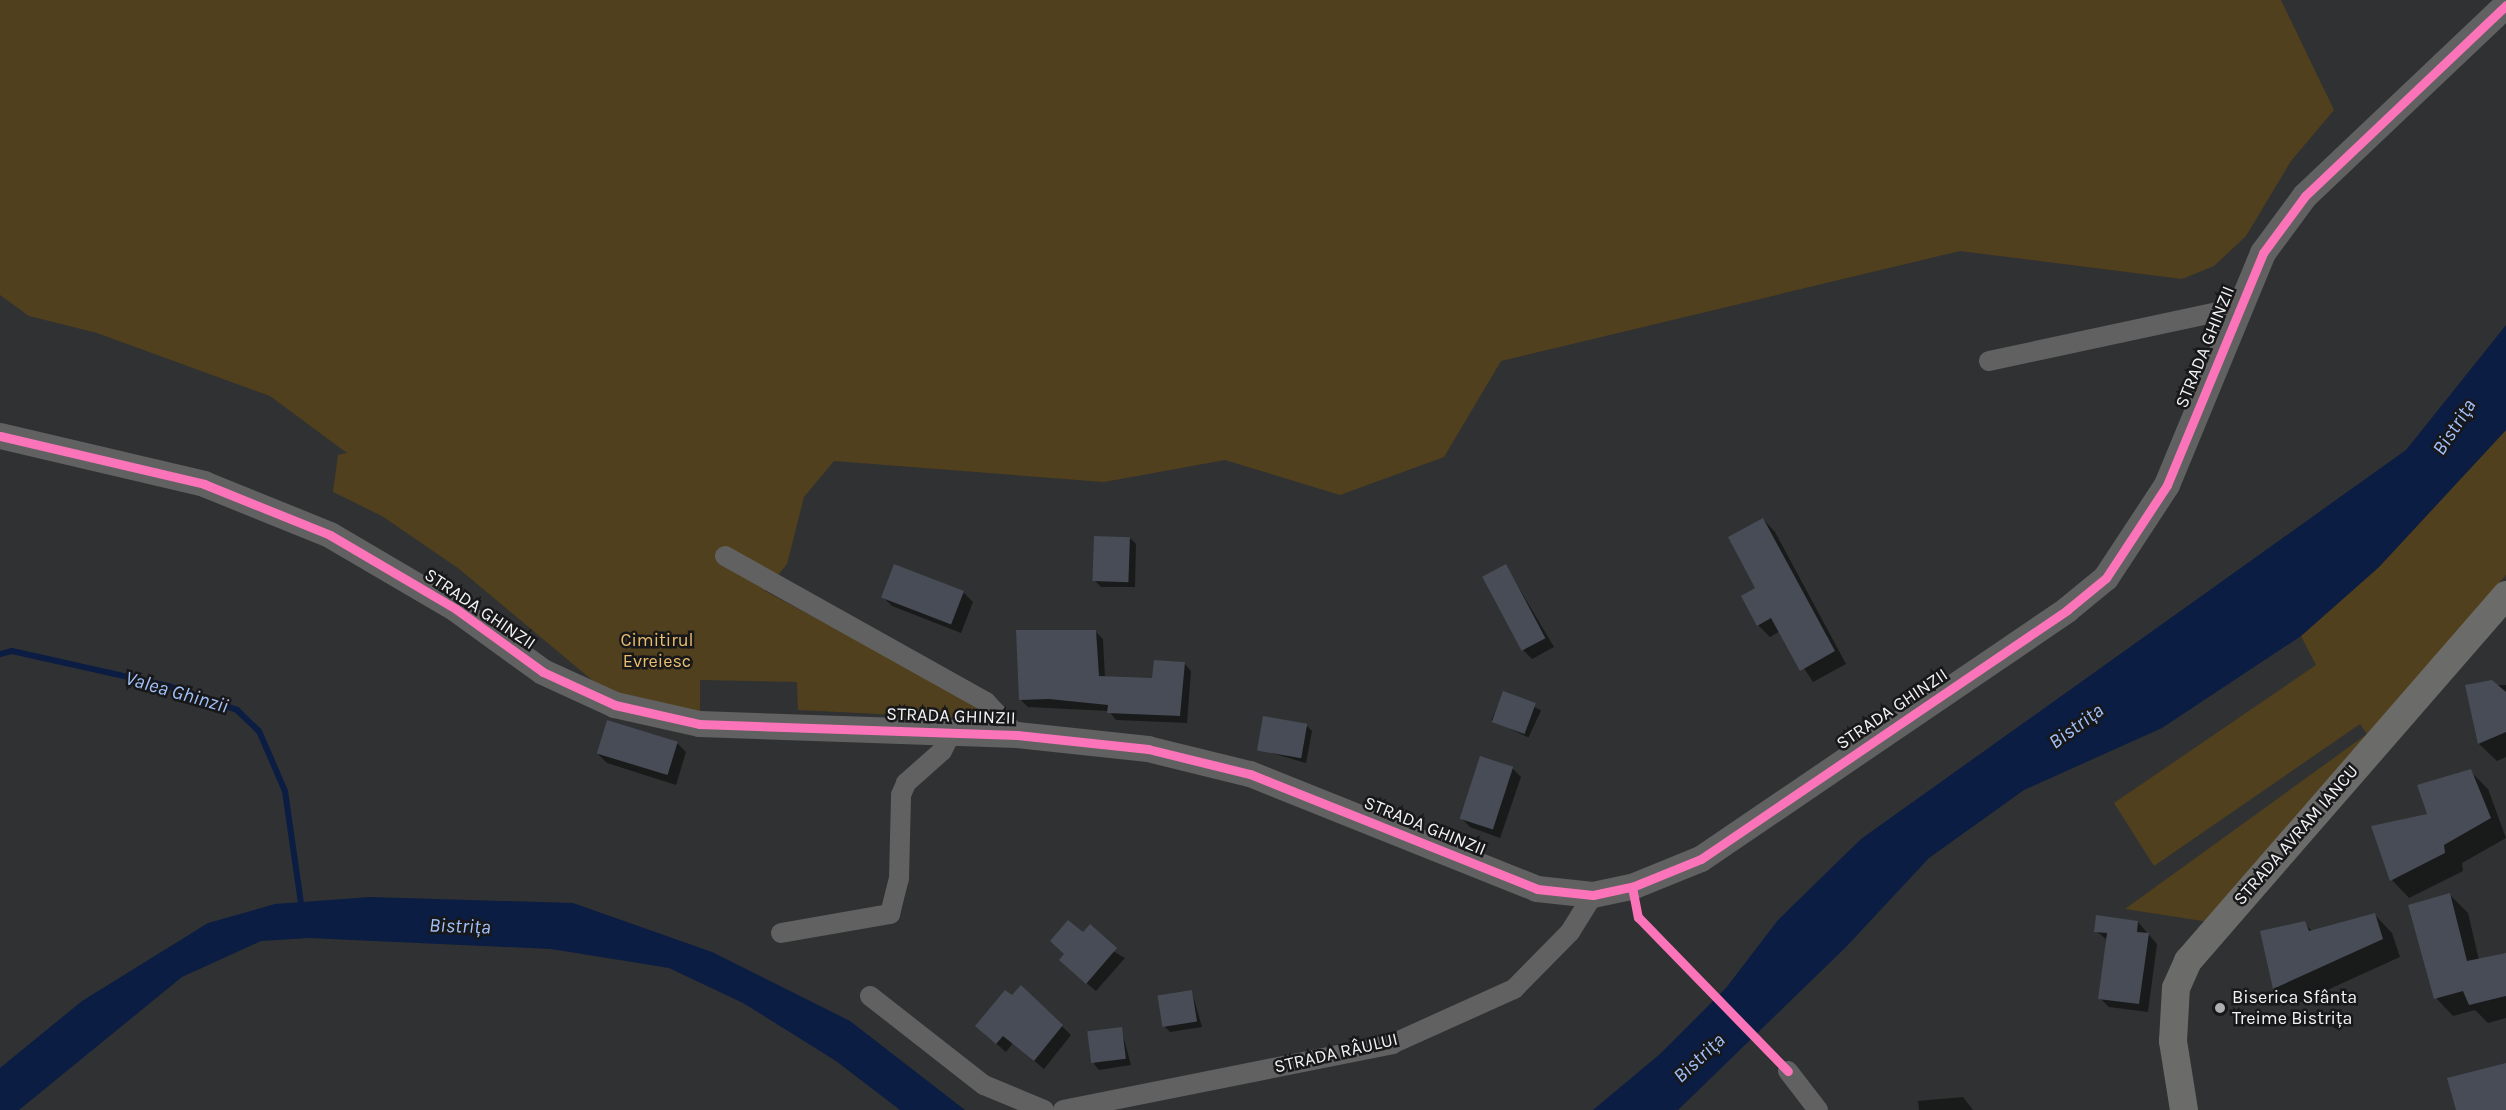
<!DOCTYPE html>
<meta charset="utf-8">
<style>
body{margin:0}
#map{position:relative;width:2506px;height:1110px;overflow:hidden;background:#303132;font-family:Karla,sans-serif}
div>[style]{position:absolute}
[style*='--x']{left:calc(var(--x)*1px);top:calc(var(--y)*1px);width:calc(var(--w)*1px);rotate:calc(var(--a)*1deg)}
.green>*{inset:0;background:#51401d}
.water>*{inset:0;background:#0b1d42}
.shadow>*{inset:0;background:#0007;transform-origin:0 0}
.stream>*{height:6px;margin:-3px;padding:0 3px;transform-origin:3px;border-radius:3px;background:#0b1d42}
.building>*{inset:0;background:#474c56;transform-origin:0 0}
.minor>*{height:20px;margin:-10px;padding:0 10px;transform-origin:10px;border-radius:10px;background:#606160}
.tertiary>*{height:26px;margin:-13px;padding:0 13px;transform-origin:13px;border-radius:13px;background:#606160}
.secondary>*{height:28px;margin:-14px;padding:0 14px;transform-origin:14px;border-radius:14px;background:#6b6b6a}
.cycleway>*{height:9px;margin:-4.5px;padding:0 4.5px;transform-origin:4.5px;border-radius:4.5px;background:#fb73b8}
.dots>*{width:16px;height:16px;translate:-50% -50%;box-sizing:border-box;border:3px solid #18181a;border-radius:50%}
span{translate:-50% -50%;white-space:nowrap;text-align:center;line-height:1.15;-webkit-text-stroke:5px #18181a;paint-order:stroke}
.street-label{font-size:18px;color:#f2f3f5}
.park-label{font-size:18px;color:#eabe6c}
.poi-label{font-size:18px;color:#f2f3f5}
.left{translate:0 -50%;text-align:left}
.water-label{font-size:20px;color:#a1c2fc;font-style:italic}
</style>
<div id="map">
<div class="green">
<div style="clip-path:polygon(0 0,2281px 0,2334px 110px,2291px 161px,2246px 236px,2214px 266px,2182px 279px,1960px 251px,1501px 361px,1444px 457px,1340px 495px,1225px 460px,1104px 482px,834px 461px,804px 497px,787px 564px,765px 591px,983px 708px,981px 719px,798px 710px,797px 682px,700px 680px,700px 712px,657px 706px,598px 685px,458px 568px,382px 516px,333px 492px,338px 455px,347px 453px,270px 396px,97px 333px,29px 316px,0 295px)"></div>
<div style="clip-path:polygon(2506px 430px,2506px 575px,2209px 922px,2125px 909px,2367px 734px,2360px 724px,2154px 866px,2114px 803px,2316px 665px,2301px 636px,2379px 567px)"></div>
</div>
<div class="water">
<div style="clip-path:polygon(2506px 325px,2506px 430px,2379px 567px,2301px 636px,2162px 728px,2024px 790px,1929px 858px,1846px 947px,1678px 1110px,1593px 1110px,1660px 1054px,1726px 988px,1778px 920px,1861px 839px,2406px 450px)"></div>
<div style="clip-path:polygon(370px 897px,573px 903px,712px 952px,850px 1021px,965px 1110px,900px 1110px,836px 1061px,743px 1003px,669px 968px,551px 949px,309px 938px,261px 941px,182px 977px,19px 1110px,0 1110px,0 1068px,82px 1001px,208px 923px,275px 904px)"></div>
</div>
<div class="shadow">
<div style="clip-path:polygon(1763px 519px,1775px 532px,1846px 664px,1813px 682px,1780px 631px,1770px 637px,1758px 625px)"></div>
<div style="clip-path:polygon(1130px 538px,1136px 544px,1135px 587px,1101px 587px,1095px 581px)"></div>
<div style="clip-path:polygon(895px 566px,964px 593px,973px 602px,961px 633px,892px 606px,883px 597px)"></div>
<div style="clip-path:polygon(1506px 566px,1554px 647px,1532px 659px,1523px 650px)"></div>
<div style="clip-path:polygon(1096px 632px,1103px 639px,1105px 678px,1154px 680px,1184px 663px,1191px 671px,1187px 723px,1116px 720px,1109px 711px,1028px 707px,1021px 700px)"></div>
<div style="clip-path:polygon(2506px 685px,2506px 757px,2497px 761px,2479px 744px,2467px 686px)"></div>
<div style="left:1504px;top:693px;width:41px;height:30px;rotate:25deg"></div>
<div style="clip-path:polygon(1306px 725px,1312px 731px,1306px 763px,1258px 749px)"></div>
<div style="clip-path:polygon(677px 743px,686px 752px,676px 785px,607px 763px,598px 754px)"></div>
<div style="clip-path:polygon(1512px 768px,1521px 777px,1500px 838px,1470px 827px,1461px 818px)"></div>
<div style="clip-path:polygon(2470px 771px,2488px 789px,2506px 838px,2462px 863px,2463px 871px,2409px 898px,2392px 880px,2428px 816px)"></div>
<div style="clip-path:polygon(2450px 895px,2468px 913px,2479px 960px,2506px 954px,2506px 1018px,2488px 1023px,2475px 1010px,2453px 1016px,2436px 998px)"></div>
<div style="clip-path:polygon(2375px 915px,2392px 933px,2400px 957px,2292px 1006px,2274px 988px,2304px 923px,2313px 932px)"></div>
<div style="clip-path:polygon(2138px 922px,2157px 944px,2148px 1012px,2109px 1007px,2100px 998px,2107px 940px,2096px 931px)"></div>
<div style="clip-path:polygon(1083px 934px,1125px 958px,1096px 991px,1070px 969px)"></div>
<div style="clip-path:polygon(1021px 987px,1071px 1035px,1044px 1069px,1013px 1043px,1006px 1052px,986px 1035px)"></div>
<div style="clip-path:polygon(1192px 992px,1202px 1027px,1170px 1032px,1164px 1026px)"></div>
<div style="clip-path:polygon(1121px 1028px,1131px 1065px,1099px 1070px,1094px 1064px)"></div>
<div style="clip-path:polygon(1963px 1097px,1973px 1110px,1919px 1110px,1918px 1101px)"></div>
</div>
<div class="stream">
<div style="--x:0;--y:654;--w:12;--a:-14"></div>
<div style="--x:12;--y:651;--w:161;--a:12.6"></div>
<div style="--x:169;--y:686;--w:72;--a:19.4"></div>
<div style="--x:237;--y:710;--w:30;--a:44"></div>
<div style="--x:259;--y:731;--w:65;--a:66.6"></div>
<div style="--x:285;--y:791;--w:120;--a:81.9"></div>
</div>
<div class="building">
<div style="clip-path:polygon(1763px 518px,1835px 651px,1800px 671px,1771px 618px,1757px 626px,1741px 596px,1755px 588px,1728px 537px)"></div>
<div style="left:1094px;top:536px;width:36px;height:45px;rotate:2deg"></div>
<div style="left:894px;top:564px;width:75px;height:36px;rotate:21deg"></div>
<div style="left:1506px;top:564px;width:84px;height:27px;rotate:62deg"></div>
<div style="clip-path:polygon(1016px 630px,1096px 630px,1099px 676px,1152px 678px,1154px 660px,1185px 662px,1180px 716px,1107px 713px,1108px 705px,1049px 699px,1019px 700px)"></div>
<div style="clip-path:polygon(2492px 680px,2506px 692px,2506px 732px,2478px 744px,2465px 685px)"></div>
<div style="left:1503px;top:691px;width:35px;height:33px;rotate:20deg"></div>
<div style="left:1263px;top:716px;width:45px;height:35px;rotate:10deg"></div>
<div style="left:607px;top:720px;width:74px;height:35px;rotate:17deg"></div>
<div style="left:1480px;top:756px;width:35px;height:66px;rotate:18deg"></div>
<div style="clip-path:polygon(2471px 769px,2491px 818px,2444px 845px,2445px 853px,2390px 881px,2371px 826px,2427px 814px,2417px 785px)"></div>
<div style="clip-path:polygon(2450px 893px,2467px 961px,2506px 953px,2506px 996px,2469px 1005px,2463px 991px,2434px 999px,2408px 905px)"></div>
<div style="clip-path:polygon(2375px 913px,2383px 939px,2273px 989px,2260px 931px,2305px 921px,2309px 931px)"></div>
<div style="clip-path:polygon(2096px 915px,2138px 921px,2137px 932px,2149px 933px,2139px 1004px,2098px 999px,2107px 933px,2094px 932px)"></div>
<div style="clip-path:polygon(1068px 920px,1083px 932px,1090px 924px,1117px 948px,1086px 984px,1059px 960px,1064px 954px,1050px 941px)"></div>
<div style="clip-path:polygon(1021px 985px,1063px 1025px,1034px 1061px,1003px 1036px,996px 1044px,975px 1026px,1005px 990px,1012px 995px)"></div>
<div style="left:1192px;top:990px;width:32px;height:35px;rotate:81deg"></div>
<div style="left:1122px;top:1027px;width:32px;height:35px;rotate:83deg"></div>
<div style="clip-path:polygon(2506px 1063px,2506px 1110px,2456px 1110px,2447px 1078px)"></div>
</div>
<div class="minor">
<div style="--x:1989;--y:361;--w:254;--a:-12.1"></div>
<div style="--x:725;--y:556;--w:299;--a:29.2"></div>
<div style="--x:986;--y:702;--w:45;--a:46.8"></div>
<div style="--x:781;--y:933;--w:111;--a:-9.9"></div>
<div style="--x:890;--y:914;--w:36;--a:-76"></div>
<div style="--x:899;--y:879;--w:84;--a:-88.6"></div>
<div style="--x:901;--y:795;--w:13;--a:-67"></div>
<div style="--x:906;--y:783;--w:48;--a:-41.6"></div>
<div style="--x:942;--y:751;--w:20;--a:-63"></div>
<div style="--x:870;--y:996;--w:145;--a:38"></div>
<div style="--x:984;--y:1085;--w:65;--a:22.6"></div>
<div style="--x:1788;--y:1071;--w:49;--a:52.4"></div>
<div style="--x:1063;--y:1110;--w:336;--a:-11.3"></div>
<div style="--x:1392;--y:1044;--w:134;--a:-24.3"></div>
<div style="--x:1514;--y:989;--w:80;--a:-45.5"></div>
<div style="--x:1570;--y:932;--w:44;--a:-58.1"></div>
</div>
<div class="tertiary">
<div style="--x:0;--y:436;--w:210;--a:13.2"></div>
<div style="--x:204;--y:484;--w:136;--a:22"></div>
<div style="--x:330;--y:535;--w:146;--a:30.4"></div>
<div style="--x:456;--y:609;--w:107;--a:35.9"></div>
<div style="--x:543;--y:672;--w:79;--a:24.6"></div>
<div style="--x:615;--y:705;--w:86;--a:12.7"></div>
<div style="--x:699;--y:724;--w:318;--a:2"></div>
<div style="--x:1017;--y:735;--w:132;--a:6.1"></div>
<div style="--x:1148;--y:749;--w:105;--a:13.8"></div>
<div style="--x:1250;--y:774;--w:309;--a:21.8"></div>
<div style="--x:1537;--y:889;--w:56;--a:6.1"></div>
<div style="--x:1593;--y:895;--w:40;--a:-12"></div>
<div style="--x:1632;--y:887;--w:74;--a:-22.1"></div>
<div style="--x:1701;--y:859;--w:443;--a:-34.2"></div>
<div style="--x:2067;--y:610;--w:50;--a:-39.4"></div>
<div style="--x:2106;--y:578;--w:111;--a:-56.7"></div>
<div style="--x:2167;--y:485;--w:251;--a:-67.5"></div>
<div style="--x:2263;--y:253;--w:71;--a:-53.6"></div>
<div style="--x:2305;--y:196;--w:277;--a:-43.5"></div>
</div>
<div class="secondary">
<div style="--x:2184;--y:1110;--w:70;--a:-99.1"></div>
<div style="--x:2173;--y:1041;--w:53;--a:-86.8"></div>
<div style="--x:2176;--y:988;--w:30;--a:-66"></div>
<div style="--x:2188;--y:961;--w:485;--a:-49"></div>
</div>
<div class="cycleway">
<div style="--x:0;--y:436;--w:210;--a:13.2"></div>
<div style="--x:204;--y:484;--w:136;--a:22"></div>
<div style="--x:330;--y:535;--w:146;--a:30.4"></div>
<div style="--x:456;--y:609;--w:107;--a:35.9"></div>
<div style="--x:543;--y:672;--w:79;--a:24.6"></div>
<div style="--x:615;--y:705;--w:86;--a:12.7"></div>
<div style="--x:699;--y:724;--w:318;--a:2"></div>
<div style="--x:1017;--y:735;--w:132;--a:6.1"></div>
<div style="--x:1148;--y:749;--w:105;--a:13.8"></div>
<div style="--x:1250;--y:774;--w:309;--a:21.8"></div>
<div style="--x:1537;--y:889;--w:56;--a:6.1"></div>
<div style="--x:1593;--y:895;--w:40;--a:-12"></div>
<div style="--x:1632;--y:887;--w:74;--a:-22.1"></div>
<div style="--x:1701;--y:859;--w:443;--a:-34.2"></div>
<div style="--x:2067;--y:610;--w:50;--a:-39.4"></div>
<div style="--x:2106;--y:578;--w:111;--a:-56.7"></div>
<div style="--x:2167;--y:485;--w:251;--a:-67.5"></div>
<div style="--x:2263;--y:253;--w:71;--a:-53.6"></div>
<div style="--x:2305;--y:196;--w:277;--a:-43.5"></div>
<div style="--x:1632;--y:887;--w:31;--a:79"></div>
<div style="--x:1638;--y:917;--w:215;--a:45.8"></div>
</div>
<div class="dots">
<div style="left:2220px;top:1008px;background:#aeafb1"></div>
</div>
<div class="street-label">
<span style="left:2205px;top:347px;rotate:-68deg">STRADA GHINZII</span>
<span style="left:480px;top:609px;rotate:34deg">STRADA GHINZII</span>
<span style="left:1892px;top:709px;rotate:-34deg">STRADA GHINZII</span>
<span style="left:951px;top:716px;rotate:2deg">STRADA GHINZII</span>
<span style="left:1425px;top:826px;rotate:22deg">STRADA GHINZII</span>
<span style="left:2296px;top:835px;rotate:-49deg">STRADA AVRAM IANCU</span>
<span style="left:1336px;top:1053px;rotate:-13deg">STRADA RÂULUI</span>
</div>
<div class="park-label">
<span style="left:657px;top:651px">Cimitirul<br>Evreiesc</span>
</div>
<div class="poi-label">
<span class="left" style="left:2232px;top:1008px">Biserica Sfânta<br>Treime Bistrița</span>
</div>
<div class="water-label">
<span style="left:2454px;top:427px;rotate:-57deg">Bistrița</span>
<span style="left:177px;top:692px;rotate:16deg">Valea Ghinzii</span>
<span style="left:2076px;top:726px;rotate:-36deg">Bistrița</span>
<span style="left:460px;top:926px;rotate:2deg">Bistrița</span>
<span style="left:1699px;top:1058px;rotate:-43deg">Bistrița</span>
</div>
</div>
